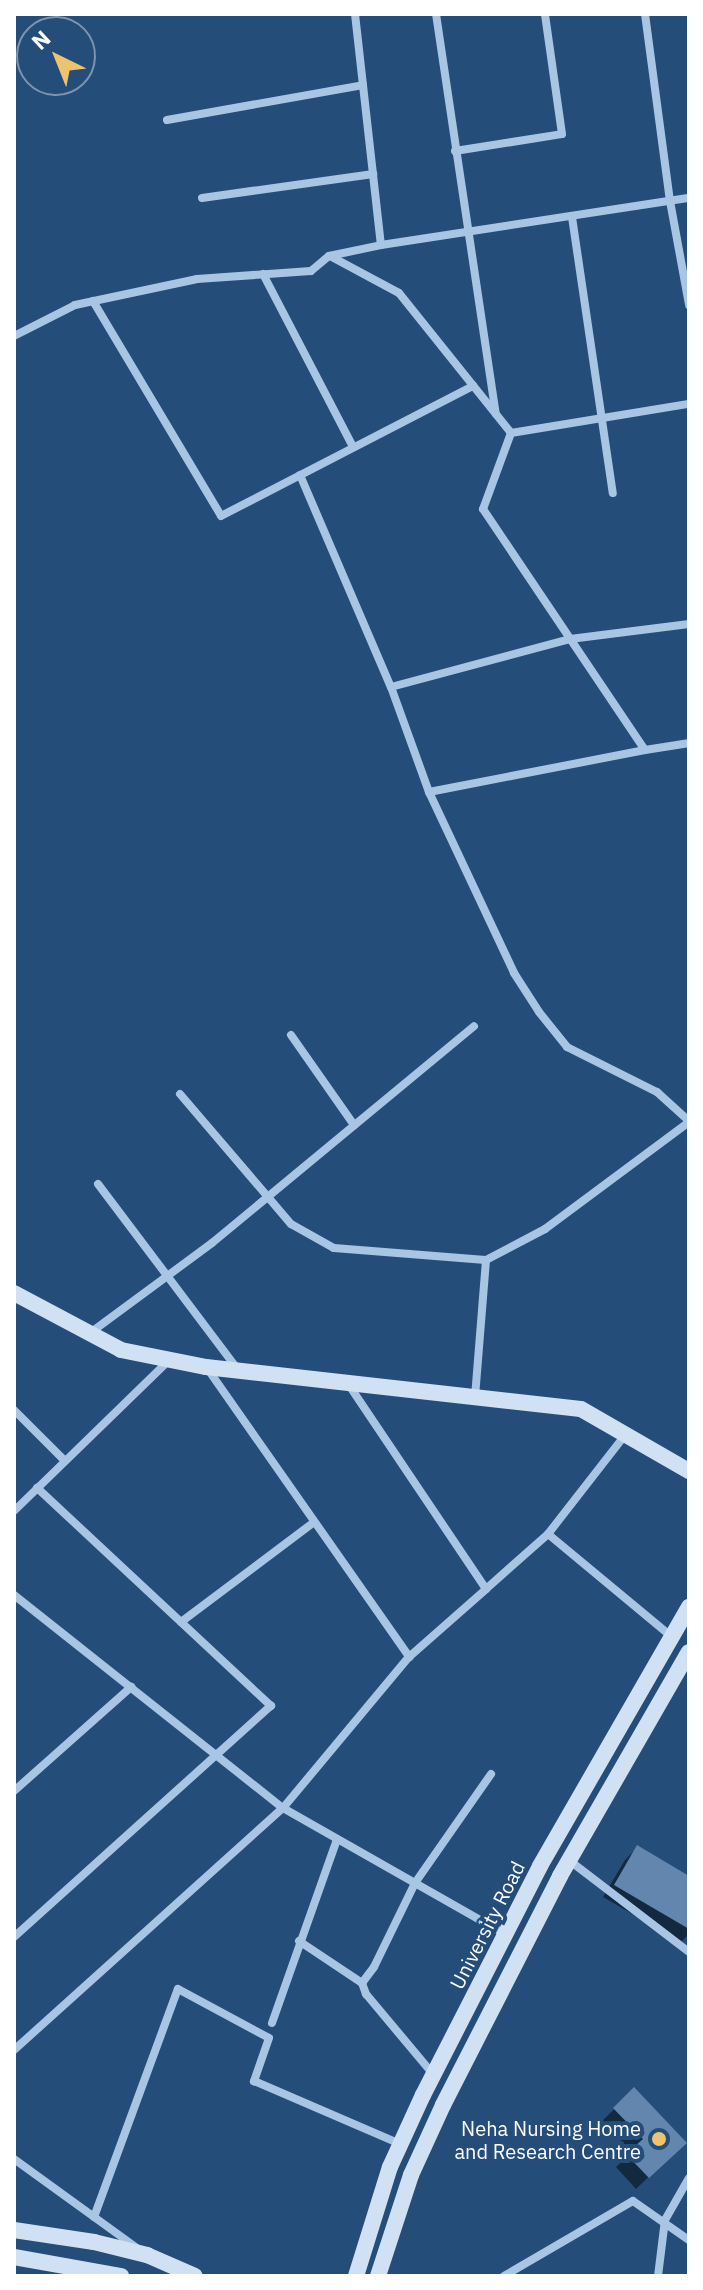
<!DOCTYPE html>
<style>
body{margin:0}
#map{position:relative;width:703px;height:2290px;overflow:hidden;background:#254d79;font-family:"IBM Plex Sans",sans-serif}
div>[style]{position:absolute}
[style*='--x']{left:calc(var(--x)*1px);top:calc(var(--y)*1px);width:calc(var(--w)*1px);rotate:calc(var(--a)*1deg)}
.shadow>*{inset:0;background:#0007}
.building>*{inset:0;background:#6286ad}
.street>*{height:8px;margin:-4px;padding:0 4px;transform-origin:4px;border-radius:4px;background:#a8c5e4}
.secondary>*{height:16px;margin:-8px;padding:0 8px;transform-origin:8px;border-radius:8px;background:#d1e1f4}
.dots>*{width:22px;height:22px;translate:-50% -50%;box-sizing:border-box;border:4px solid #254d79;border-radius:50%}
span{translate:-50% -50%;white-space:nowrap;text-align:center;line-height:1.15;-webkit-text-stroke:8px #254d79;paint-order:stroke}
.street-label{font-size:20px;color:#fff}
.poi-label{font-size:20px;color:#fff}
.right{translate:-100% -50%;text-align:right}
.frame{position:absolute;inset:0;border:16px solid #fff;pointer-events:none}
.north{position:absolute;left:16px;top:16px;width:80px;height:80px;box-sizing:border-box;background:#254d79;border:2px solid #7c94af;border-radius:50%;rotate:317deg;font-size:22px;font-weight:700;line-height:32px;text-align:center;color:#fff}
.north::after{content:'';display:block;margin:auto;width:28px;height:36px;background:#edc36d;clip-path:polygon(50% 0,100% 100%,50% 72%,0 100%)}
</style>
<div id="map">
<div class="shadow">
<div style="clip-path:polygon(637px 1848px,689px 1878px,689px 1934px,681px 1942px,603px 1897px,625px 1860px)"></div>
<div style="clip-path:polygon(634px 2090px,684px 2143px,636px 2189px,616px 2167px,632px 2152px,602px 2121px)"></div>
</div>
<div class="building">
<div style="clip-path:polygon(637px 1845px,689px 1876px,689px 1929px,614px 1885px)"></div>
<div style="clip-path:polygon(634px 2087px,687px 2143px,649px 2178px,626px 2154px,643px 2139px,613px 2108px)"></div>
</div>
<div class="street">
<div style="--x:355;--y:14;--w:232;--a:83.6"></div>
<div style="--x:436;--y:14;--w:404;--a:81.5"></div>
<div style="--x:645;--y:14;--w:189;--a:82.4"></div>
<div style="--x:670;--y:201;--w:106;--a:79.6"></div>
<div style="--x:167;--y:120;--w:199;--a:-10.1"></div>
<div style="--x:455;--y:151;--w:108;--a:-9"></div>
<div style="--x:562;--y:134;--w:121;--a:-98.1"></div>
<div style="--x:202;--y:198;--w:173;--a:-8"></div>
<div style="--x:572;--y:217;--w:279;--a:81.6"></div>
<div style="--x:330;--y:256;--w:78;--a:28.2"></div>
<div style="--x:399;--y:293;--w:179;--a:51.3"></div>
<div style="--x:511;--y:433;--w:180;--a:-9.3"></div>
<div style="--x:263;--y:274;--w:195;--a:62.5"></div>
<div style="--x:93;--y:301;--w:250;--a:59.2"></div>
<div style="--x:221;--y:516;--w:284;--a:-27.3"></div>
<div style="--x:14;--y:336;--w:68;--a:-26.9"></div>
<div style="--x:75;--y:305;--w:125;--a:-12"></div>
<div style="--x:197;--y:279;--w:114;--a:-4"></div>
<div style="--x:311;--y:271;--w:23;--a:-40"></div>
<div style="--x:329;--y:256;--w:53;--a:-11.9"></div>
<div style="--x:381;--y:245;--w:312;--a:-8.7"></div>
<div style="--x:511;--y:433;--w:81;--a:110.2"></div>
<div style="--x:483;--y:509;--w:290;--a:56.1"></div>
<div style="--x:645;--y:750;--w:45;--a:-9"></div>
<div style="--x:300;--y:475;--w:231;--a:66.8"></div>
<div style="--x:391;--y:687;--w:112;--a:70.1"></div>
<div style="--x:429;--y:792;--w:220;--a:-11"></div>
<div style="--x:391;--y:687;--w:185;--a:-15"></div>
<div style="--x:570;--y:639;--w:120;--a:-7.2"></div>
<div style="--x:429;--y:792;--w:200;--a:64.8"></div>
<div style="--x:514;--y:973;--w:46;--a:57.3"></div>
<div style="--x:539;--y:1012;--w:45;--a:51.3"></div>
<div style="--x:567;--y:1047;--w:101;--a:26.6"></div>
<div style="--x:657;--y:1092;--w:43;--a:42.2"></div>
<div style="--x:291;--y:1035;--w:110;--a:55"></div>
<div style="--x:180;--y:1094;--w:171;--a:49.5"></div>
<div style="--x:291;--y:1224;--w:49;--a:29.2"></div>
<div style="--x:334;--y:1248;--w:152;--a:4.5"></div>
<div style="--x:486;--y:1260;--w:67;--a:-27.7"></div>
<div style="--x:545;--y:1229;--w:179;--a:-36.6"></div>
<div style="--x:98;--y:1184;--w:233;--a:53"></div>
<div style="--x:90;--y:1333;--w:152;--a:-36.4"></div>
<div style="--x:212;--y:1243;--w:340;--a:-39.6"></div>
<div style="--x:207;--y:1368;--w:353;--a:55"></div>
<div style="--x:409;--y:1657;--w:103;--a:-41.4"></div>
<div style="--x:486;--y:1589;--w:247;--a:-123.9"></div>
<div style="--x:475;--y:1397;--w:137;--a:-85.4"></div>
<div style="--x:14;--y:1410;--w:72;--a:45"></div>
<div style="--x:14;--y:1511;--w:215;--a:-44.2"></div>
<div style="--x:548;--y:1534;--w:161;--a:39.7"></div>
<div style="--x:486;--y:1589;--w:83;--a:-41.6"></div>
<div style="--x:548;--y:1534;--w:125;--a:-52.1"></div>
<div style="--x:14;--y:1595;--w:343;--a:38.4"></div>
<div style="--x:283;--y:1808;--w:255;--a:29.6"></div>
<div style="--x:181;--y:1622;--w:166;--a:-36.9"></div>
<div style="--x:14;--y:1791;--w:157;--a:-41.6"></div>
<div style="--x:570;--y:1861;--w:150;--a:37.4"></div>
<div style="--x:14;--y:1937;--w:346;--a:-42"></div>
<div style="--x:271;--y:1706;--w:320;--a:-137"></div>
<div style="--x:299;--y:1941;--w:76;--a:33.7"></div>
<div style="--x:362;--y:1983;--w:12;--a:70"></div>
<div style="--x:366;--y:1994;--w:104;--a:50.1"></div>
<div style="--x:362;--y:1983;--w:20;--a:-53"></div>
<div style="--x:374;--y:1967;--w:93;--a:-64"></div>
<div style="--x:415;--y:1883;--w:133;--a:-55.1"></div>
<div style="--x:272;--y:2023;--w:195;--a:-70.5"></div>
<div style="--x:14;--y:2050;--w:362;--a:-42"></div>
<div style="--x:283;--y:1808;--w:197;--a:-50.2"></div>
<div style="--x:14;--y:2159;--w:152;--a:35.9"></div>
<div style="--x:94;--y:2217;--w:243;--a:-69.8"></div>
<div style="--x:178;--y:1989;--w:103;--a:28.3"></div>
<div style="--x:269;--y:2038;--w:46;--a:109.2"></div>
<div style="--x:254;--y:2081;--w:159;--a:23.3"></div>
<div style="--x:504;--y:2276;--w:149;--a:-30.2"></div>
<div style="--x:633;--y:2201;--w:68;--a:34.9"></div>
<div style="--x:658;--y:2276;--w:56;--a:-82.9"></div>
<div style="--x:665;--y:2220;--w:48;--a:-60.3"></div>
</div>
<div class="secondary">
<div style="--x:14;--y:1293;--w:121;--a:28"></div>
<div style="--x:121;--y:1350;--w:87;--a:11.3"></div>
<div style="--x:206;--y:1367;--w:377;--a:6.4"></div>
<div style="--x:581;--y:1409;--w:125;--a:29.9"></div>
<div style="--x:14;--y:2230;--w:81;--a:8.5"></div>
<div style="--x:94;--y:2242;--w:55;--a:13.8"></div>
<div style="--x:147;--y:2255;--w:52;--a:23.6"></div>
<div style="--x:14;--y:2257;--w:109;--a:10.1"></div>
<div style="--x:356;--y:2276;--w:114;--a:-72.7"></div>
<div style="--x:390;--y:2167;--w:79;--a:-65.4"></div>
<div style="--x:423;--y:2095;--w:257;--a:-62.9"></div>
<div style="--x:540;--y:1866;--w:299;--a:-60.1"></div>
<div style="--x:378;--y:2276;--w:106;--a:-71.9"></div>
<div style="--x:411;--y:2175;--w:77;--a:-65.4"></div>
<div style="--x:443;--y:2105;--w:257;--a:-62.9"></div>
<div style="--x:560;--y:1876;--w:258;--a:-60.1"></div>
</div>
<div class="dots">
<div style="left:659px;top:2139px;background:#edc36d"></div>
</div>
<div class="street-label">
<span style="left:487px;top:1925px;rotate:-63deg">University Road</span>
</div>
<div class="poi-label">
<span class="right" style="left:641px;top:2140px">Neha Nursing Home<br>and Research Centre</span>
</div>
<div class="frame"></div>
<div class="north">N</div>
</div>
